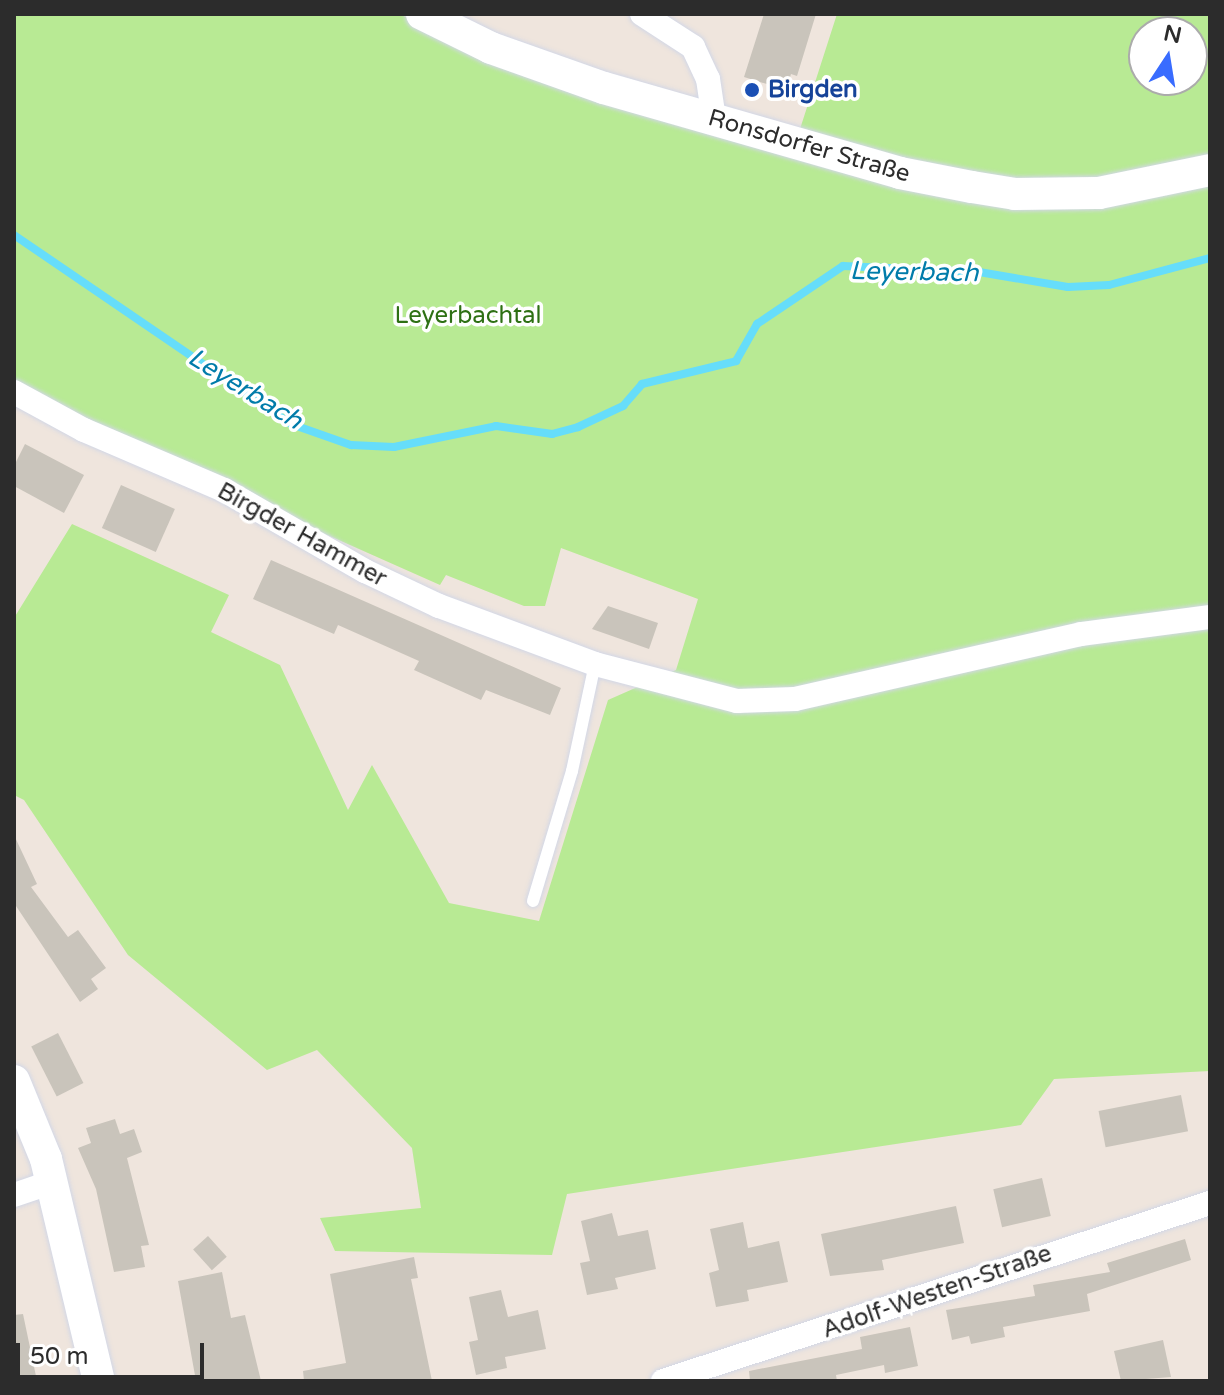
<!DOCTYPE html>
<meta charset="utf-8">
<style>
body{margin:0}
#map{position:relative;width:1224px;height:1395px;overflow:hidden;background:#efe5dd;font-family:"Varela Round",sans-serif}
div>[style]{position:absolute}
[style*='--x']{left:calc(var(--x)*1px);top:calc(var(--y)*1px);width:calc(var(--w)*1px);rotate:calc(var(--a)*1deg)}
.green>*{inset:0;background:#b8ea94}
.stream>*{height:8px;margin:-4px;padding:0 4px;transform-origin:4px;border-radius:4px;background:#66ddfa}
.building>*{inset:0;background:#c9c4bb;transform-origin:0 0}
.roads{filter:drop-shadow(0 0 2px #d2d7e6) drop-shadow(0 0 2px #d2d7e6)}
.service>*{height:12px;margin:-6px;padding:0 6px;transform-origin:6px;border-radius:6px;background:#fff}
.minor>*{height:24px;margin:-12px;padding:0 12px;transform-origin:12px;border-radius:12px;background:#fff}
.secondary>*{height:32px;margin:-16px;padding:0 16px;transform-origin:16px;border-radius:16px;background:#fff}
.dots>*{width:22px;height:22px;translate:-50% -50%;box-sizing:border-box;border:4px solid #fff;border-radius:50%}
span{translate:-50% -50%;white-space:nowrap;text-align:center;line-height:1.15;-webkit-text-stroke:7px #fff;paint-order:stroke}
.transit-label{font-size:24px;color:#164399;font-weight:700}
.left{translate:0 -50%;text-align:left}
.street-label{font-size:24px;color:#2c2c2c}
.park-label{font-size:24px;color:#2e7014}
.water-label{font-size:26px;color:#017caa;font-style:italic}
.frame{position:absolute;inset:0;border:16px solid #2c2c2c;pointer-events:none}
.north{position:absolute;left:1128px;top:16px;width:80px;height:80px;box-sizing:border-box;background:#fff;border:2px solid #ababab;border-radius:50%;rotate:12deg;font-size:22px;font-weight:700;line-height:32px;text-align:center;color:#2c2c2c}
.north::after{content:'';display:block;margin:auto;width:28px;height:36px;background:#396cff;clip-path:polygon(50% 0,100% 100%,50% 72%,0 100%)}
.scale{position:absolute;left:16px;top:1343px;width:188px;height:36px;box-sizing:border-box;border:4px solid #2c2c2c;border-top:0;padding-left:10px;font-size:24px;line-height:28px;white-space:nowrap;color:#2c2c2c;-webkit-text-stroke:6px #fff;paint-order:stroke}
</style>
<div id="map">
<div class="green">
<div style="clip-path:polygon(evenodd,14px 14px,400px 14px,469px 50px,791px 157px,837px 14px,1210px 14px,1210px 1071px,1054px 1079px,1021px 1125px,567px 1194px,552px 1255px,335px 1251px,320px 1218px,421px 1208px,412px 1148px,317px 1050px,267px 1070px,128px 955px,24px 800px,14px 795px,14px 618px,72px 524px,229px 595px,211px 632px,280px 665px,348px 810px,372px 765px,449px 903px,539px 921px,608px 700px,676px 670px,698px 599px,561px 548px,545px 606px,524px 606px,446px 575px,440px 585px,118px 442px,14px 387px,14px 14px,1144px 32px,1192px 32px,1192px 80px,1144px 80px,1144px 32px)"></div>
</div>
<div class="stream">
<div style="--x:14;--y:235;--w:335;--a:34.3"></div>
<div style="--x:291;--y:424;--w:64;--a:19.3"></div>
<div style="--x:351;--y:445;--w:43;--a:2.7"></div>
<div style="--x:394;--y:447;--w:104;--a:-11.6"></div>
<div style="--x:496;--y:426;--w:57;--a:8.1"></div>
<div style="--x:552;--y:434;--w:27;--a:-15"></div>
<div style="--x:578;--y:427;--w:50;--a:-25"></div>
<div style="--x:623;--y:406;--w:29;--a:-49"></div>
<div style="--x:642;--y:384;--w:97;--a:-13.7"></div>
<div style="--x:736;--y:361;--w:43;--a:-60.4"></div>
<div style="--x:757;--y:324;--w:104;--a:-34"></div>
<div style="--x:843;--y:266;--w:136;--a:2.5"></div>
<div style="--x:979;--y:272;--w:90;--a:9.6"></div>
<div style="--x:1068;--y:287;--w:41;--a:-2.8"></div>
<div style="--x:1109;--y:285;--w:105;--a:-15"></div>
</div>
<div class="building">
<div style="clip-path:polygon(764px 14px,816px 14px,797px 76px,791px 74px,786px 90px,744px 77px)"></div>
<div style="clip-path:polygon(25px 444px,84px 475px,64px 513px,14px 486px,14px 466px)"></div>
<div style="left:121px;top:485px;width:59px;height:47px;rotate:24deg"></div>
<div style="clip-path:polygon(271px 560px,561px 688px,550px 715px,486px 690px,481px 700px,414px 670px,419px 661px,338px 625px,334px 634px,253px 599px)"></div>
<div style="clip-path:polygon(608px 606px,658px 623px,649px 649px,592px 629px)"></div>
<div style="clip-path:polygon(14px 835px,37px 884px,31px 887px,68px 937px,78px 930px,106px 968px,91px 979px,98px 989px,80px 1002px,14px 903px)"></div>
<div style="left:58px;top:1033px;width:56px;height:30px;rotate:63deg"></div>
<div style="left:1181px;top:1095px;width:37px;height:84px;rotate:79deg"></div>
<div style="clip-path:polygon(115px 1119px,120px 1134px,134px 1129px,142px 1152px,127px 1158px,149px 1245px,141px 1246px,145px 1267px,114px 1272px,96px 1189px,78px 1148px,91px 1143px,86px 1128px)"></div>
<div style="left:1042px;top:1178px;width:39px;height:50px;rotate:77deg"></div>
<div style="clip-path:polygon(956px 1206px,964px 1243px,882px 1260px,884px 1270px,830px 1276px,821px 1234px)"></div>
<div style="clip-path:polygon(612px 1213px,618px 1236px,648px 1230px,656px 1269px,615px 1278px,618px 1289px,587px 1295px,580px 1263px,590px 1261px,581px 1221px)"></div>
<div style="clip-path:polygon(743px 1222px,748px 1248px,779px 1241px,788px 1282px,747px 1290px,749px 1301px,716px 1307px,709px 1273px,719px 1270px,710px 1229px)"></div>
<div style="left:208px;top:1236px;width:28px;height:20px;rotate:48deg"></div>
<div style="clip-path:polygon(1185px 1239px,1191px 1260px,1087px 1294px,1090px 1311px,1003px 1327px,1005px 1337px,971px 1344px,969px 1336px,952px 1340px,946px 1310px,1035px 1296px,1033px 1285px,1110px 1272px,1107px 1263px)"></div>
<div style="clip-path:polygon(414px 1257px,418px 1278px,411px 1279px,432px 1381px,304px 1381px,303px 1371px,346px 1363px,330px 1274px)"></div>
<div style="clip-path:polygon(222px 1272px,231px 1318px,245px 1315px,261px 1381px,196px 1381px,178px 1281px)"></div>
<div style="clip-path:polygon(501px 1290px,508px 1317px,538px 1310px,546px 1349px,505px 1357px,507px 1368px,476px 1375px,469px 1342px,478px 1340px,469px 1297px)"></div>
<div style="clip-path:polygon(23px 1314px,37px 1381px,14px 1381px,14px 1315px)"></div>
<div style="clip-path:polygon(910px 1327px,918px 1366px,885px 1373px,884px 1365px,836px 1375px,837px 1381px,750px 1381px,749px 1371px,862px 1349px,860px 1337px)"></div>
<div style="clip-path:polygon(1163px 1340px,1171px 1377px,1121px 1381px,1114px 1351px)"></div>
</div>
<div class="roads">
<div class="service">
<div style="--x:533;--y:901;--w:136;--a:-73.3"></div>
<div style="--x:572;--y:771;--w:109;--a:-77.9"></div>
</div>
<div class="minor">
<div style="--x:642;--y:14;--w:61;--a:32.9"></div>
<div style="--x:693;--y:47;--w:35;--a:65"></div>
<div style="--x:708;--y:79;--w:40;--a:81.5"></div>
<div style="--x:14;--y:392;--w:80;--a:28.5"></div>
<div style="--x:84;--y:430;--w:152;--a:23.2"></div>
<div style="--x:224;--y:490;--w:163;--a:29.9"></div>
<div style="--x:365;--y:571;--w:82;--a:25.3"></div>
<div style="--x:439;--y:606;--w:166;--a:20.4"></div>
<div style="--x:595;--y:664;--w:147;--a:14.6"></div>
<div style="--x:737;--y:701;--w:58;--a:-2"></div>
<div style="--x:795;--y:699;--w:293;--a:-12.8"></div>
<div style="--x:1081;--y:634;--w:130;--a:-7.5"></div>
<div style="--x:14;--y:1195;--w:40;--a:-18.9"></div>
<div style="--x:663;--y:1381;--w:575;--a:-18.03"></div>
</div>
<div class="secondary">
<div style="--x:422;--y:14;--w:77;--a:26.2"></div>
<div style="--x:491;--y:48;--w:120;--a:19.5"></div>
<div style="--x:604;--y:88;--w:308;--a:16"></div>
<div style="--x:900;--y:173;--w:73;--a:11"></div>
<div style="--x:972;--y:187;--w:44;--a:9.2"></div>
<div style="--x:1015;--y:194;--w:84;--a:-0.7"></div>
<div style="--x:1099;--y:193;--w:113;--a:-11.7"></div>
<div style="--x:14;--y:1081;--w:84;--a:67.7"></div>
<div style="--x:46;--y:1159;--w:228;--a:76.6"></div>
</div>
</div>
<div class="dots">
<div style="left:752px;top:90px;background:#1a4fb4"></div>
</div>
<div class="transit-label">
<span class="left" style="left:768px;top:90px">Birgden</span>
</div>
<div class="street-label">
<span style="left:809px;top:146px;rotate:16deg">Ronsdorfer Straße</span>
<span style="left:302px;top:535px;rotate:29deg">Birgder Hammer</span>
<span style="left:937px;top:1292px;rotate:-19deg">Adolf-Westen-Straße</span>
</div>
<div class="park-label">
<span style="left:468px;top:316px">Leyerbachtal</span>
</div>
<div class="water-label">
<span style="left:914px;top:272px;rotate:1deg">Leyerbach</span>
<span style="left:245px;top:389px;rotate:32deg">Leyerbach</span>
</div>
<div class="frame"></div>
<div class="north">N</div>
<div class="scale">50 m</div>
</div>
